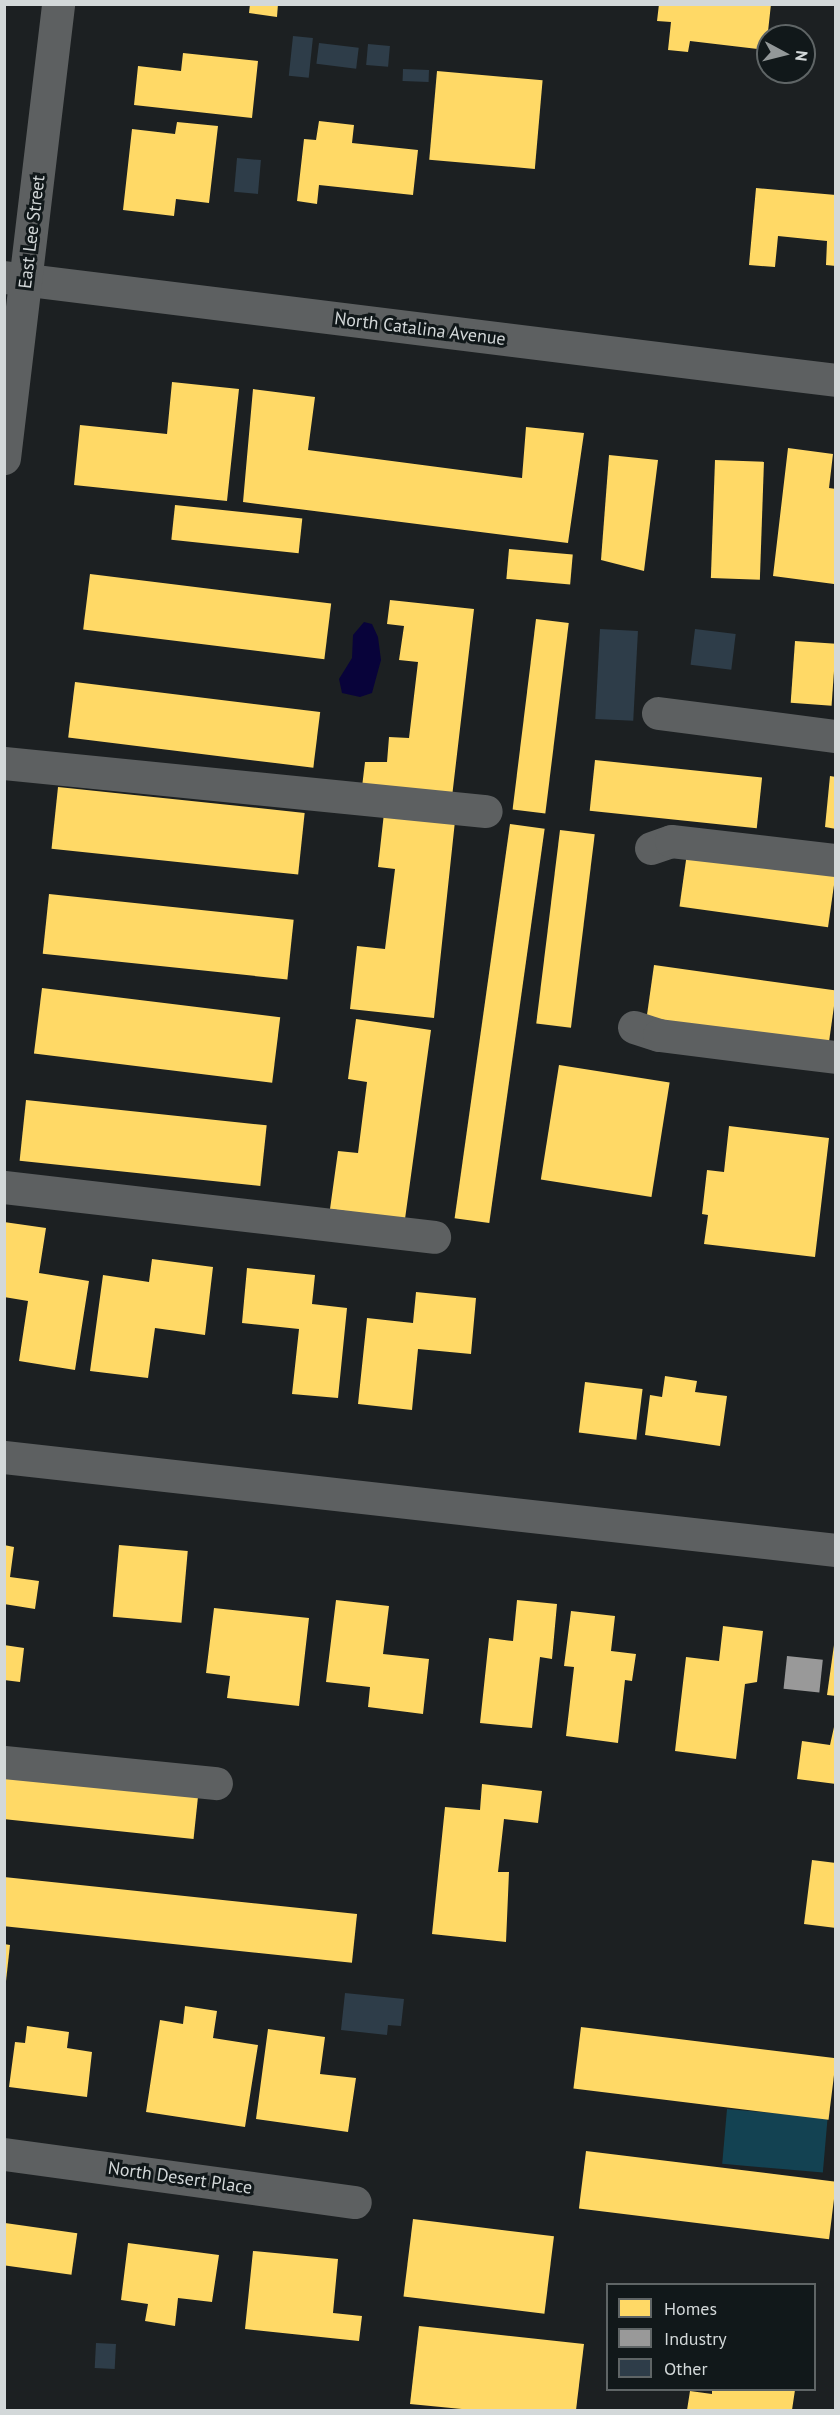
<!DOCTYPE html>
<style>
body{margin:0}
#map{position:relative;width:840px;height:2415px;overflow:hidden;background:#1c2022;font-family:"PT Sans",sans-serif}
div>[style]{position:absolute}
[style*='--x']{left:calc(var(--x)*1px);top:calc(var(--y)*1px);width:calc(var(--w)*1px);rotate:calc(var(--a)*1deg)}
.green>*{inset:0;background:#134252;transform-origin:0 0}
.water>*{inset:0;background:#08033a}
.homes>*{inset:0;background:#ffd966;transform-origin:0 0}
.industry>*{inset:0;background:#999;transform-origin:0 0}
.building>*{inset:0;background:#2e3d49;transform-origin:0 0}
.minor>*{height:33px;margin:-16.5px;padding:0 16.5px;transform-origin:16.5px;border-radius:16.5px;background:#5d6061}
span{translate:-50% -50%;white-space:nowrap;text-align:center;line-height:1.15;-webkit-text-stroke:6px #11181a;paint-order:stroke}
.street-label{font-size:18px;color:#d3d8d9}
.frame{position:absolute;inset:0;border:6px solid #d3d8d9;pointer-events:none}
.legend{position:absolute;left:606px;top:2283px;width:210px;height:108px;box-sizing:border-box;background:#11181a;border:2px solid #5f6566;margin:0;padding:8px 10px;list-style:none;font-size:18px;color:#d3d8d9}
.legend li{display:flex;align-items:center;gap:12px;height:30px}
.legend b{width:30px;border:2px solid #5f6566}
.north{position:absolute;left:756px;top:24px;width:60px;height:60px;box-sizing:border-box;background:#11181a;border:2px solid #5f6566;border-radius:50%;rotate:97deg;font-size:16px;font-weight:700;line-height:24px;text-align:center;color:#d3d8d9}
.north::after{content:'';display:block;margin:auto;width:21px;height:27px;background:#939899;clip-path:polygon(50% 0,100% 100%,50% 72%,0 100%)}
</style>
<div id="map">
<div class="green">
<div style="left:727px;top:2109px;width:101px;height:55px;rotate:5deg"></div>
</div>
<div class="water">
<div style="clip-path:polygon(364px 622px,372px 624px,378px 637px,381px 660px,372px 693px,360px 697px,342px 693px,339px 679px,352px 658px,353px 635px)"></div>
</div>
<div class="homes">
<div style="clip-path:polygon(250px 4px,278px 4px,277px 17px,249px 13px)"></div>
<div style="clip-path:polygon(659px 4px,771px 4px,766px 50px,690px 41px,688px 52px,668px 50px,671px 22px,657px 21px)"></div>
<div style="clip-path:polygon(183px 53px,258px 61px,252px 118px,134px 105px,138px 66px,181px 71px)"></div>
<div style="left:437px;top:71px;width:106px;height:89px;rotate:5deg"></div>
<div style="clip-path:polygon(319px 121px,354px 125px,352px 143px,418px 150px,413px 195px,319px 185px,317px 204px,297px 201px,304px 139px,316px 140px)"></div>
<div style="clip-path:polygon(177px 122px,218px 126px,209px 203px,176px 199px,174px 216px,123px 210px,132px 129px,175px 134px)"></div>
<div style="clip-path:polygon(756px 188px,836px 195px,836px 266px,826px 265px,827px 241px,778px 236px,775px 267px,749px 265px)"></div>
<div style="clip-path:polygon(172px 382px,239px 389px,227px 501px,74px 485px,80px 425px,167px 434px)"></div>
<div style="clip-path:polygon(253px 389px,315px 397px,308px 450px,522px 478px,526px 427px,584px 433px,568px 543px,243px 502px)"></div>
<div style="clip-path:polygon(788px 448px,833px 454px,829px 488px,836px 489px,834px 584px,773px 576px)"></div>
<div style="clip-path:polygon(609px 455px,658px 460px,644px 571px,601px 560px)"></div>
<div style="left:715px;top:460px;width:49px;height:118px;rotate:2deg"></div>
<div style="left:175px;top:505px;width:128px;height:35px;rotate:6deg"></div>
<div style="left:509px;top:549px;width:64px;height:30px;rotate:5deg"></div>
<div style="left:90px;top:574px;width:243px;height:56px;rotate:7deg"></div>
<div style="clip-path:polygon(390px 600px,474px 609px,452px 797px,362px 787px,365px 762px,387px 762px,389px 737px,409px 738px,418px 662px,399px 660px,404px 626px,387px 624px)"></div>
<div style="left:536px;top:619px;width:33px;height:192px;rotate:7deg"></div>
<div style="left:795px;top:641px;width:41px;height:62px;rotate:4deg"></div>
<div style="left:75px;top:682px;width:247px;height:56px;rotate:7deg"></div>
<div style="left:595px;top:760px;width:168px;height:51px;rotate:6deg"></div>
<div style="clip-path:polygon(830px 776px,836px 777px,836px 829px,825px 827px)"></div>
<div style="left:58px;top:787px;width:248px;height:62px;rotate:6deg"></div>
<div style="clip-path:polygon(384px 813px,455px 821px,434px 1018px,350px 1009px,357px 946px,385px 949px,395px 869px,378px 867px)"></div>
<div style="left:510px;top:824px;width:35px;height:398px;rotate:8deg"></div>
<div style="left:560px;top:830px;width:35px;height:195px;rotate:7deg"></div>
<div style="left:687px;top:853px;width:150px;height:54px;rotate:8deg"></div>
<div style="left:49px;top:894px;width:246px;height:60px;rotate:6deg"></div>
<div style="left:654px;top:965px;width:184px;height:58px;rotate:8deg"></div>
<div style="left:42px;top:988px;width:240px;height:66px;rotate:7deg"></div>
<div style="clip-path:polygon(356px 1019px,431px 1030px,405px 1219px,330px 1209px,338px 1151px,358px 1153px,367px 1082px,348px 1079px)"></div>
<div style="left:559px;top:1065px;width:112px;height:116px;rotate:9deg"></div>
<div style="left:26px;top:1100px;width:242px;height:61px;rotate:6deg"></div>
<div style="clip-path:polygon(729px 1126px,829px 1138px,815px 1257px,704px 1244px,708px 1215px,702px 1214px,707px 1170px,724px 1172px)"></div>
<div style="clip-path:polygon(4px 1222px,46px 1228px,39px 1273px,89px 1281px,75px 1370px,19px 1361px,28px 1301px,4px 1297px)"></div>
<div style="clip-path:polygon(152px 1259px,213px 1267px,205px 1335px,155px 1328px,148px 1378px,90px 1371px,103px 1275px,149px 1282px)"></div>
<div style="clip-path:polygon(247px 1268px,315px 1275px,312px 1304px,347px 1308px,338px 1398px,292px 1394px,299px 1329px,242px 1323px)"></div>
<div style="clip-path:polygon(416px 1292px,476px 1298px,471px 1354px,418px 1349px,412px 1410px,358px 1404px,367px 1318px,413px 1323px)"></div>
<div style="clip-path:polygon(665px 1376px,697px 1381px,695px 1392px,727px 1396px,720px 1446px,645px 1435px,650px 1395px,662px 1397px)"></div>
<div style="left:585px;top:1382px;width:58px;height:51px;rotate:7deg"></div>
<div style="clip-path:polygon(4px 1545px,14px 1547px,10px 1577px,39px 1581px,35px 1609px,4px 1604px)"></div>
<div style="left:119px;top:1545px;width:69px;height:72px;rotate:5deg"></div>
<div style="clip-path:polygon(336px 1600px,389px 1606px,383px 1654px,429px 1659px,423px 1714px,368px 1707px,370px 1687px,326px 1682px)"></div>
<div style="clip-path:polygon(517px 1600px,557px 1604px,552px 1659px,540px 1657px,532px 1728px,480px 1723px,489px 1638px,513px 1641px)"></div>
<div style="clip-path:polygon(214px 1608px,309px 1618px,299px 1706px,227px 1698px,230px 1676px,206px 1673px)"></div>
<div style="clip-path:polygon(571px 1611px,615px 1616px,611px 1651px,636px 1654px,632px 1681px,625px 1680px,618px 1743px,566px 1736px,574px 1667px,564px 1666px)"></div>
<div style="clip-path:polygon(723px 1626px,763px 1631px,757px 1682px,745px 1684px,736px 1759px,675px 1751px,686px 1657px,719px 1661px)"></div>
<div style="clip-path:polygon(4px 1645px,24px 1648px,20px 1682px,4px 1680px)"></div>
<div style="clip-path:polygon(834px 1645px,836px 1645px,836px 1696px,827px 1695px)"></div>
<div style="clip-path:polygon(836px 1718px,836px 1784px,797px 1779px,802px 1741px,830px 1745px)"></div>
<div style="left:5px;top:1777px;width:194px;height:42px;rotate:6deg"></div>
<div style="clip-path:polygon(482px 1784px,542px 1791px,538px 1823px,504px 1819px,498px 1872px,509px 1872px,506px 1942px,432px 1934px,445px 1807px,480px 1810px)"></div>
<div style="clip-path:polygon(812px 1860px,836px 1863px,836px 1928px,804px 1924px)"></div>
<div style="left:4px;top:1877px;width:355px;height:49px;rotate:6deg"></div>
<div style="clip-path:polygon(4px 1944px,10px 1945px,6px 1981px,4px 1981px)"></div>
<div style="clip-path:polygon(185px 2006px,217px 2011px,213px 2038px,258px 2045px,245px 2127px,146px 2112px,160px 2020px,183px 2024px)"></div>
<div style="clip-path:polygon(27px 2026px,69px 2032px,67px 2048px,92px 2052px,87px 2097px,9px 2087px,15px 2042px,25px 2043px)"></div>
<div style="left:581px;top:2027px;width:257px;height:62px;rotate:7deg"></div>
<div style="clip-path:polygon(268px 2029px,325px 2037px,320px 2074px,356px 2078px,348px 2132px,256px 2119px)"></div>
<div style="left:586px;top:2151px;width:252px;height:58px;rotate:7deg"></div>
<div style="left:413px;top:2219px;width:142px;height:78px;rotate:7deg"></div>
<div style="left:5px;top:2223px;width:73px;height:42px;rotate:8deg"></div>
<div style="clip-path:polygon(128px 2243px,219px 2255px,212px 2302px,178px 2298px,175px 2326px,145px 2321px,148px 2304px,121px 2300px)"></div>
<div style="clip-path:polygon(253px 2251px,338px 2259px,333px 2313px,362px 2316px,359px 2341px,245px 2329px)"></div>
<div style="clip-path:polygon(419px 2326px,584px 2344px,576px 2410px,472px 2410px,410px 2404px)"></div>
<div style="clip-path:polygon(712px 2390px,795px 2390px,792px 2410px,687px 2410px,690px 2391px,712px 2394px)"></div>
</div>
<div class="industry">
<div style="left:787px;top:1656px;width:36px;height:33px;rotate:6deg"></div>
</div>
<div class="building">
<div style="left:293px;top:36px;width:20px;height:40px;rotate:6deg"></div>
<div style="left:319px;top:43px;width:40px;height:21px;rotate:7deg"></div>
<div style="left:368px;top:44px;width:22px;height:21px;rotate:5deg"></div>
<div style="left:403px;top:69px;width:26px;height:12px;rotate:2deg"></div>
<div style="left:237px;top:158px;width:24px;height:34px;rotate:5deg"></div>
<div style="left:600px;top:629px;width:38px;height:90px;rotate:3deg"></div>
<div style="left:695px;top:629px;width:41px;height:36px;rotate:7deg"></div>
<div style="clip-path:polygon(345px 1993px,404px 1999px,401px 2026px,388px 2025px,387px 2035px,341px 2030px)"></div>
<div style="left:96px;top:2343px;width:20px;height:25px;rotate:3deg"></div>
</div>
<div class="minor">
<div style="--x:4;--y:277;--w:838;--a:7.06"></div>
<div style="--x:4;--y:458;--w:457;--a:-83.2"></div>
<div style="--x:658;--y:713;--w:179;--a:7.4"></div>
<div style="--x:4;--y:763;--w:484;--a:5.7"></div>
<div style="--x:651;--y:848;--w:21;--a:-19"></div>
<div style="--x:671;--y:841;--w:166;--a:6.6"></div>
<div style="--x:634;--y:1027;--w:26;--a:18"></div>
<div style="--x:659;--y:1035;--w:178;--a:7.1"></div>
<div style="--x:4;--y:1187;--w:433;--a:6.6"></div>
<div style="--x:4;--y:1457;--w:837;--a:6.38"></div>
<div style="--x:4;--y:1762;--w:213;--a:5.7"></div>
<div style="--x:4;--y:2154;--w:354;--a:7.8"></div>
</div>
<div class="street-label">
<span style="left:32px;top:232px;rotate:-83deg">East Lee Street</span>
<span style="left:420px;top:329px;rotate:7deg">North Catalina Avenue</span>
<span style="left:180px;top:2178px;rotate:8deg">North Desert Place</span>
</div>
<div class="frame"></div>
<ul class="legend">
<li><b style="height:16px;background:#ffd966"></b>Homes</li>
<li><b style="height:16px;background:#999"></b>Industry</li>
<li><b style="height:16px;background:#2e3d49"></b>Other</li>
</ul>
<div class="north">N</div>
</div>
